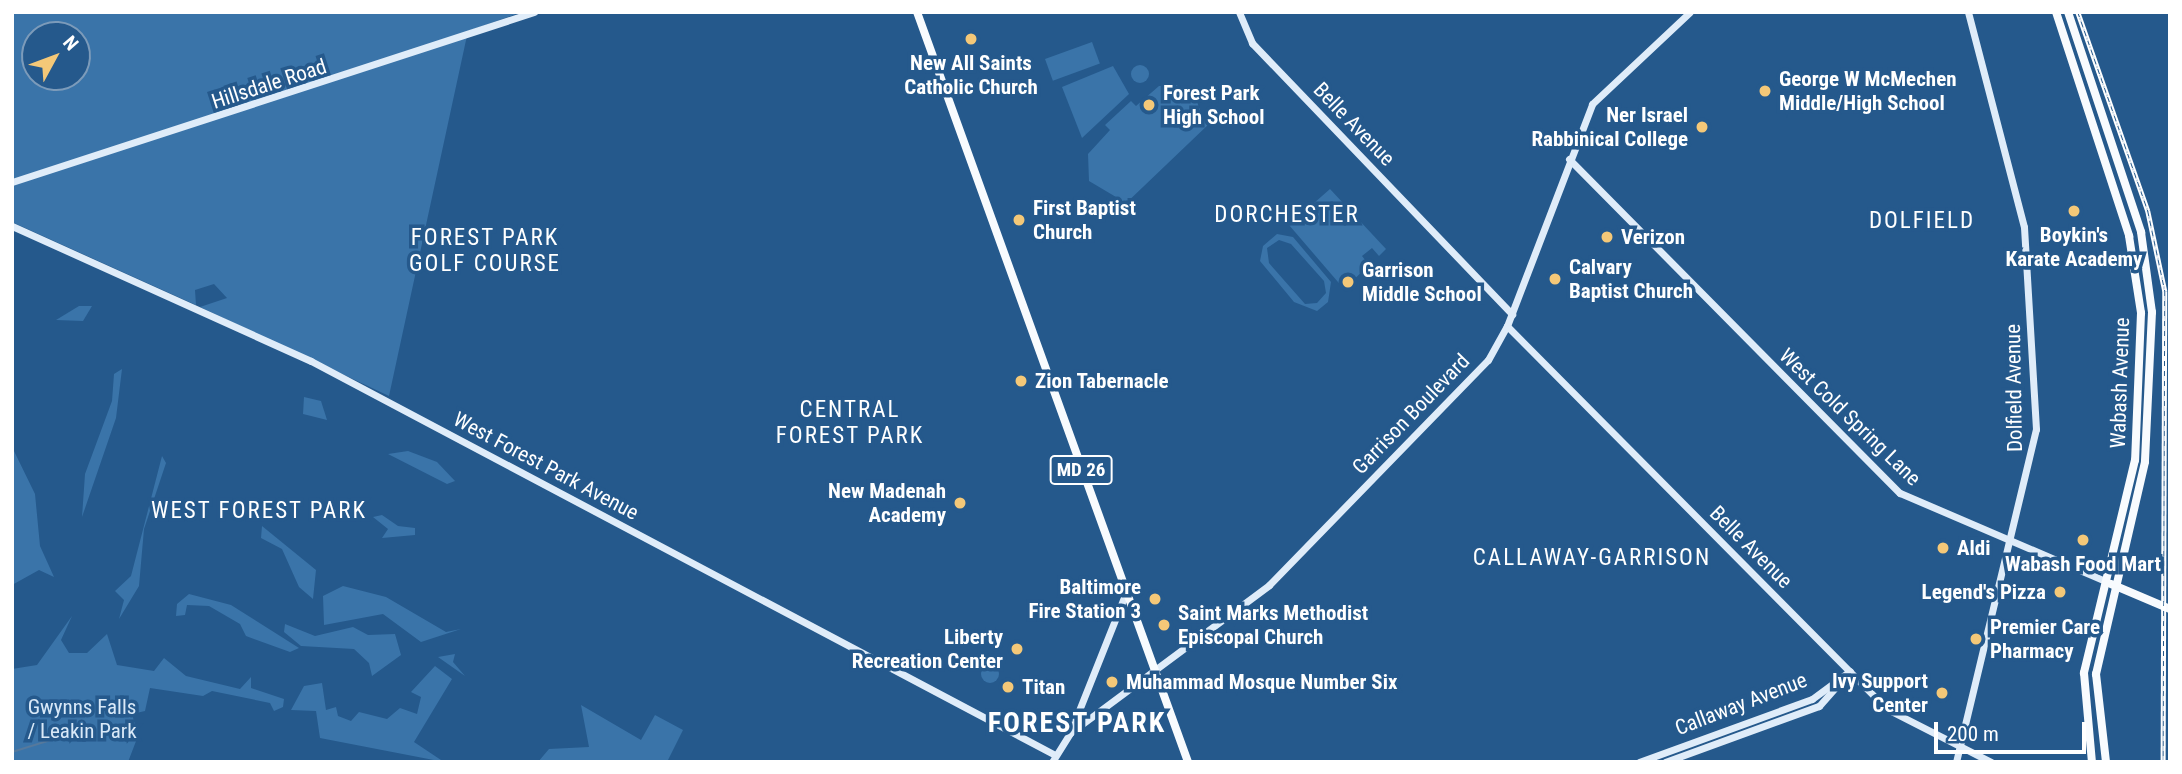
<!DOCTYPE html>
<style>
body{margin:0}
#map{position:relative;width:2182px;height:774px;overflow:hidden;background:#25598c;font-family:"Roboto Condensed",sans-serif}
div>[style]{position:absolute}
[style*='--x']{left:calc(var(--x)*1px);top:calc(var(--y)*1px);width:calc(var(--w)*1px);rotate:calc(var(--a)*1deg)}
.green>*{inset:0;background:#3a74a9;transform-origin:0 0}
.round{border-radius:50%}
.stream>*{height:2px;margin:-1px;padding:0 1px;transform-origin:1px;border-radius:1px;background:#56799c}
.secondary>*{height:7px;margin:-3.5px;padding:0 3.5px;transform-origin:3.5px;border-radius:3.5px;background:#dfecf9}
.primary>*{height:8px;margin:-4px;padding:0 4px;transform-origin:4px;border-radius:4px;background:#f8fbfe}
.rail>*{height:4.5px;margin-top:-2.25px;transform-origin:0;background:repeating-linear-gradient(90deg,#25598c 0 5px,#fff 0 10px);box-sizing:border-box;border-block:2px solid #fff}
.dots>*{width:19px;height:19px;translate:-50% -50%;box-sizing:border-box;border:4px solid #25598c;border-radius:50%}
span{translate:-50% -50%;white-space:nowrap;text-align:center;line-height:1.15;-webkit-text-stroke:7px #25598c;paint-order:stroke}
.shield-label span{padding:2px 5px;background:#25598c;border:2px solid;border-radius:5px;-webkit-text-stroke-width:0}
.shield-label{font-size:19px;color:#fff;font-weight:700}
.poi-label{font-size:21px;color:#fff;font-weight:700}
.left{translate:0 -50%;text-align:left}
.right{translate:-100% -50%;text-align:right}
.street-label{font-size:21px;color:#fff}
.park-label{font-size:21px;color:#d9e9f8}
.neighbourhood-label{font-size:23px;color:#fff;letter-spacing:2px}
.district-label{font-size:28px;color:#fff;font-weight:700;letter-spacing:2px}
.frame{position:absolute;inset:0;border:14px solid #fff;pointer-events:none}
.north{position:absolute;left:21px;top:21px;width:70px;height:70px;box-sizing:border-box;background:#25598c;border:2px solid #7c9bba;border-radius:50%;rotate:49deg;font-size:19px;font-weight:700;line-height:28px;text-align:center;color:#fff}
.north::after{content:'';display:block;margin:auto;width:24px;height:32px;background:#f4c878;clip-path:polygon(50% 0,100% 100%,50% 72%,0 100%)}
.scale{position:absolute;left:1934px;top:722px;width:152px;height:32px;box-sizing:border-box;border:4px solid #fff;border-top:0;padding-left:9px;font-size:21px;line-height:24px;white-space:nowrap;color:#fff;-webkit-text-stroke:5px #25598c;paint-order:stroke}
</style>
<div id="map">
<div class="green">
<div style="clip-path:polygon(evenodd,12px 12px,522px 12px,468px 31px,389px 396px,200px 307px,227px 298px,214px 284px,195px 290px,196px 305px,12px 222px,12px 12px,35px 35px,77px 35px,77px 77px,35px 77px,35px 35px)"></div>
<div style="left:1092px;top:42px;width:23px;height:50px;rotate:70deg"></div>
<div class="round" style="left:1131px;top:65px;width:18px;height:18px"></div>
<div style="clip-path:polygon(1113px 66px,1129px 94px,1082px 138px,1062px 87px)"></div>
<div style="clip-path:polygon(1176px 85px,1194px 93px,1203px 119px,1211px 122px,1121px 208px,1116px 197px,1089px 181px,1088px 154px,1110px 130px,1105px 125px,1131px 101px,1136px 106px,1159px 86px)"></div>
<div style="clip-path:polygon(1330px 189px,1386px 249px,1379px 256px,1372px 248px,1362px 256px,1369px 265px,1344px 289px,1289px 225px)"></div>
<div style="clip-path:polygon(evenodd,1277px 234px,1293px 237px,1331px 282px,1328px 302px,1317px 311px,1294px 302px,1260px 261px,1263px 246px,1277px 234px,1279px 240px,1291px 244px,1324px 281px,1326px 293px,1317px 303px,1305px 304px,1269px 263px,1267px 248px,1279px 240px)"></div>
<div style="clip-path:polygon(79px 306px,92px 306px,83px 321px,56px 320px)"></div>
<div style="clip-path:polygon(122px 369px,116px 418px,82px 517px,85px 474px,112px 401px,114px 374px)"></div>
<div style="clip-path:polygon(304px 397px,321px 401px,327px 420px,303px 414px)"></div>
<div style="clip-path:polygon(12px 429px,14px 451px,35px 494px,40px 546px,54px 577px,39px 570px,12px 585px)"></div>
<div style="clip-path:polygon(408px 451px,437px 462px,455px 481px,447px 484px,388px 454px)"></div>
<div style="clip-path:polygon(162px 456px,166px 463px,144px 529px,139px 586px,119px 619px,124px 600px,115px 591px,131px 576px)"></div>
<div style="clip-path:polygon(382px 515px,398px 526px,415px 528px,415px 535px,382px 538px,388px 529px,373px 517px)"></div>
<div style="clip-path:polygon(262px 526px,316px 570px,313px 599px,299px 587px,282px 549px,261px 538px)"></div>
<div style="clip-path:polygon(343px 586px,386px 597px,446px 632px,461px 629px,421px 642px,383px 614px,324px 625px,323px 596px)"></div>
<div style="clip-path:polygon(189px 594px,231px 605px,299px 648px,290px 652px,246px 636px,240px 624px,209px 606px,187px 605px,185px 615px,176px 616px,177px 604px)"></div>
<div style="clip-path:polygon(72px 616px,61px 640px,69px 653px,87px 653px,107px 634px,117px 665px,154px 671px,164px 658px,186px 676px,240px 689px,251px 677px,251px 688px,284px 699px,283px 707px,274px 711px,270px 703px,212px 691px,203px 696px,150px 688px,145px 711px,132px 714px,138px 736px,128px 762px,12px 762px,12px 669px,37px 665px)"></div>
<div style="clip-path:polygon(285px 624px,315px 636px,353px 627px,368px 635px,395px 634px,401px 655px,372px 676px,369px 663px,354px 649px,301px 646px,284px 632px)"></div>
<div style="clip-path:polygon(455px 654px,453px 662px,465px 676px,438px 657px)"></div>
<div class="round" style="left:981px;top:665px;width:18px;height:18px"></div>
<div style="clip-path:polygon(435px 666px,452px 679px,414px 742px,444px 762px,320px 738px,316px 711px,291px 710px,304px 686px,322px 683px,326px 710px,336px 707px,338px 716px,351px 721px,359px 712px,387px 719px,400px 708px,417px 714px,421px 697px,411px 692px)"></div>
<div style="clip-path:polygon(581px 705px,641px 740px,655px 715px,683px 730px,667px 762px,538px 762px,549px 749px,589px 747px)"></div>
</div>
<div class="stream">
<div style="--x:12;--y:752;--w:85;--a:-17.2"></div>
</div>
<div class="secondary">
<div style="--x:1239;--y:12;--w:34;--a:67"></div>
<div style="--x:1252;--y:43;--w:376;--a:46.2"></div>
<div style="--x:1569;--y:159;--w:470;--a:45.3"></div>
<div style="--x:1900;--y:493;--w:223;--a:23.2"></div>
<div style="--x:12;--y:182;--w:549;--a:-18.04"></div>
<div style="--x:12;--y:226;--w:328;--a:24.3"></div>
<div style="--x:311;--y:361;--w:842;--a:27.9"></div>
<div style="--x:1507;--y:326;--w:540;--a:45.23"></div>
<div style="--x:1887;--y:709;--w:117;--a:27"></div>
<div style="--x:1070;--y:733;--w:152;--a:-68.3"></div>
<div style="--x:1052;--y:762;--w:34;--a:-58"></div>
<div style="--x:1070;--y:733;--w:248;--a:-36.6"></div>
<div style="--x:1269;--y:585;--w:314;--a:-45.8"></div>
<div style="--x:1488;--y:360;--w:39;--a:-61"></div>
<div style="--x:1507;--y:326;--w:238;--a:-69"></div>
<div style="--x:1592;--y:104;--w:134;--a:-43.2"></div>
<div style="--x:1639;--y:762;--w:184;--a:-20"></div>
<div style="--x:1812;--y:699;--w:47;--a:-36.4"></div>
<div style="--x:1665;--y:762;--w:164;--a:-20"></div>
<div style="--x:1819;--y:706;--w:45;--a:-48.6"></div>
<div style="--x:1956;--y:762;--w:342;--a:-76.5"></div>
<div style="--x:2036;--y:429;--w:202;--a:-93.4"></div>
<div style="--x:2024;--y:227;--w:222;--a:-104.6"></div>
</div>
<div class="primary">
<div style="--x:917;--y:12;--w:797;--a:70.13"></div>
<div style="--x:2056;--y:12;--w:236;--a:71.9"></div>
<div style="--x:2129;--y:236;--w:78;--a:81.1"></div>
<div style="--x:2141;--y:313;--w:147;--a:92.3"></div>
<div style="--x:2135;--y:460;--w:219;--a:103.5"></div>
<div style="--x:2084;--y:673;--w:89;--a:84.9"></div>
<div style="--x:2068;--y:12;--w:232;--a:71.6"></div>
<div style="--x:2141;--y:232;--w:81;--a:82.2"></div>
<div style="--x:2152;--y:312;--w:150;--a:92.7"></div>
<div style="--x:2145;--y:462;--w:218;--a:103"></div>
<div style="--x:2096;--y:674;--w:89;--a:83.5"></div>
<div style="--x:2111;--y:584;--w:64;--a:23"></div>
</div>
<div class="rail">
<div style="--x:2078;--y:12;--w:211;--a:70.6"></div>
<div style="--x:2148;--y:211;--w:82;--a:78"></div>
<div style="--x:2165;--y:291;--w:471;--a:90.2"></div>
</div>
<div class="dots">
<div style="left:971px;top:39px;background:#f4c878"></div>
<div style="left:1765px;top:91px;background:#f4c878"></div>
<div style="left:1149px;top:105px;background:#f4c878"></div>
<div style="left:1702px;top:127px;background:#f4c878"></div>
<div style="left:2074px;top:211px;background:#f4c878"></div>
<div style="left:1019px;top:220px;background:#f4c878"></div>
<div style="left:1607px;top:237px;background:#f4c878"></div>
<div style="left:1555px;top:279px;background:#f4c878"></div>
<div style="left:1348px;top:282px;background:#f4c878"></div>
<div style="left:1021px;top:381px;background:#f4c878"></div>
<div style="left:960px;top:503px;background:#f4c878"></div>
<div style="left:2083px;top:540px;background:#f4c878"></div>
<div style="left:1943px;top:548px;background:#f4c878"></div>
<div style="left:2060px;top:592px;background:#f4c878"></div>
<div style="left:1155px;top:599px;background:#f4c878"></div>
<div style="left:1164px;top:625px;background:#f4c878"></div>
<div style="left:1976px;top:639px;background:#f4c878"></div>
<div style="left:1017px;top:649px;background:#f4c878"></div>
<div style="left:1112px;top:682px;background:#f4c878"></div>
<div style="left:1008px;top:687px;background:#f4c878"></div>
<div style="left:1942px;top:693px;background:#f4c878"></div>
</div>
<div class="shield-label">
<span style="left:1081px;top:470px">MD 26</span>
</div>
<div class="poi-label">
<span style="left:971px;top:75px">New All Saints<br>Catholic Church</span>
<span class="left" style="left:1779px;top:91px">George W McMechen<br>Middle/High School</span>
<span class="left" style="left:1163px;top:105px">Forest Park<br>High School</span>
<span class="right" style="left:1688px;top:127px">Ner Israel<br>Rabbinical College</span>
<span class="left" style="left:1033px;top:220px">First Baptist<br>Church</span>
<span style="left:2074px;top:247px">Boykin's<br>Karate Academy</span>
<span class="left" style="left:1621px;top:237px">Verizon</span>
<span class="left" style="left:1569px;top:279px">Calvary<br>Baptist Church</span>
<span class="left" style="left:1362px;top:282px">Garrison<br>Middle School</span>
<span class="left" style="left:1035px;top:381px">Zion Tabernacle</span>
<span class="right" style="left:946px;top:503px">New Madenah<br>Academy</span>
<span class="left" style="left:1957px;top:548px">Aldi</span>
<span style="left:2083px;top:564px">Wabash Food Mart</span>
<span class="right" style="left:1141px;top:599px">Baltimore<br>Fire Station 3</span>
<span class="right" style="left:2046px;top:592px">Legend's Pizza</span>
<span class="left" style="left:1178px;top:625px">Saint Marks Methodist<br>Episcopal Church</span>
<span class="left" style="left:1990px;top:639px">Premier Care<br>Pharmacy</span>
<span class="right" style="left:1003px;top:649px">Liberty<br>Recreation Center</span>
<span class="right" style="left:1928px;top:693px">Ivy Support<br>Center</span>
<span class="left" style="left:1126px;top:682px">Muhammad Mosque Number Six</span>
<span class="left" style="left:1022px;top:687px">Titan</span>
</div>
<div class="street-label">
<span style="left:269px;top:84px;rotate:-18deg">Hillsdale Road</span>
<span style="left:1354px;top:124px;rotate:46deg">Belle Avenue</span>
<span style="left:2120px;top:383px;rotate:-88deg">Wabash Avenue</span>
<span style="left:2014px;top:388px;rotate:-91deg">Dolfield Avenue</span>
<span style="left:1411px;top:414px;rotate:-46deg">Garrison Boulevard</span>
<span style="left:1850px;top:417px;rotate:44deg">West Cold Spring Lane</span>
<span style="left:546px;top:466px;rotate:28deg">West Forest Park Avenue</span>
<span style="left:1751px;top:547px;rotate:45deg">Belle Avenue</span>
<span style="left:1741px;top:704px;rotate:-21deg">Callaway Avenue</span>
</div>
<div class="park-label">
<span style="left:82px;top:719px">Gwynns Falls<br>/ Leakin Park</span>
</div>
<div class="neighbourhood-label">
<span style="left:1287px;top:215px">DORCHESTER</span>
<span style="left:1922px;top:221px">DOLFIELD</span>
<span style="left:485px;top:251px">FOREST PARK<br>GOLF COURSE</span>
<span style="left:850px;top:423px">CENTRAL<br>FOREST PARK</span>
<span style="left:259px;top:511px">WEST FOREST PARK</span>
<span style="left:1592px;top:558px">CALLAWAY-GARRISON</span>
</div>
<div class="district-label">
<span style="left:1077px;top:723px">FOREST PARK</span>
</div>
<div class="frame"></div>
<div class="north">N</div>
<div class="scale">200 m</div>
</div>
